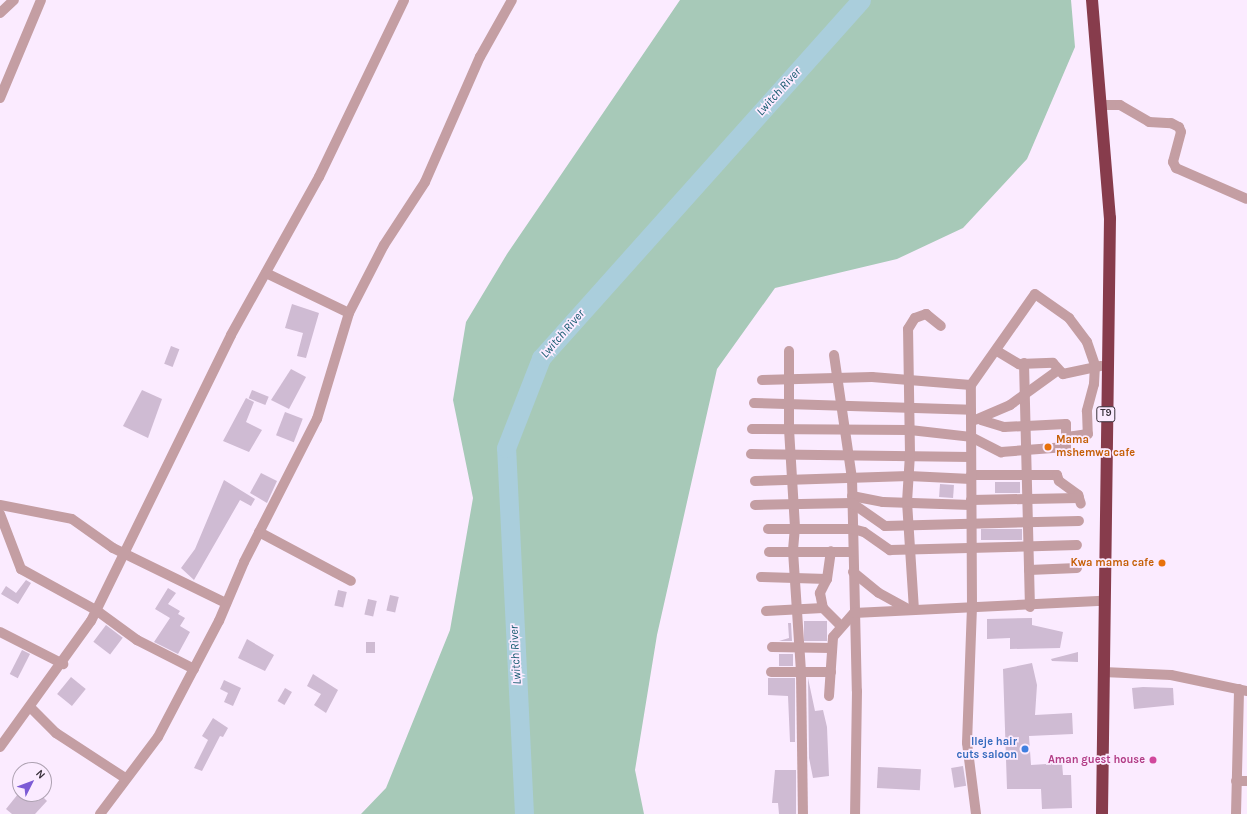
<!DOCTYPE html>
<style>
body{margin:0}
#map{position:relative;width:1247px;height:814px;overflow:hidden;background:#fbebff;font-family:Karla,sans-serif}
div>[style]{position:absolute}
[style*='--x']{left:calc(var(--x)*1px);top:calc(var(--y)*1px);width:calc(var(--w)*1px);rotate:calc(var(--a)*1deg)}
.green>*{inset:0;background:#a7c9b8}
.river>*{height:19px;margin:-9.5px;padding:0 9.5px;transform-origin:9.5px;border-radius:9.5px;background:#aacedc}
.building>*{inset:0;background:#cfbbd3;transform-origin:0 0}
.minor>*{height:10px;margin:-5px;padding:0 5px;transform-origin:5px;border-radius:5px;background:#c49ea3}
.highway>*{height:12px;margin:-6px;padding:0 6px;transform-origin:6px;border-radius:6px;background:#873c4c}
.dots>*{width:11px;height:11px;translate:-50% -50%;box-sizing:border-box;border:2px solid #fbebff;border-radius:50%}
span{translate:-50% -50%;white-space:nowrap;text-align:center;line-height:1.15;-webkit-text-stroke:3.5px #fbebff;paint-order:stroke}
.shield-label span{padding:1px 3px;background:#fbebff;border:1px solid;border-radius:3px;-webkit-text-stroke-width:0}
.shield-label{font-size:10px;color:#39313b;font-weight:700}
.food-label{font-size:11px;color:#c56008;font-weight:700}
.left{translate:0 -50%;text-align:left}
.right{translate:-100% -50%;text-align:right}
.shop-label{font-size:11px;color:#366cbe;font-weight:700}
.hotel-label{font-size:11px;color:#b23c85;font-weight:700}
.water-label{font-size:12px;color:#13596e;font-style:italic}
.north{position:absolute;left:12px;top:762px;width:40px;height:40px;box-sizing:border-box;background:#fbebff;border:1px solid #ada1b1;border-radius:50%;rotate:48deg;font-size:11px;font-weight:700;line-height:16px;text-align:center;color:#39313b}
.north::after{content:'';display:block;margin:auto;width:14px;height:18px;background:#7c5bd5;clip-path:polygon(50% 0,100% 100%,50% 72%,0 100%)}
</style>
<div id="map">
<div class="green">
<div style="clip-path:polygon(680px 0,1071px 0,1075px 47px,1027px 159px,963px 228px,897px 259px,775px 288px,717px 369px,657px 635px,635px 770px,644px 814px,361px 814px,386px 788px,450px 630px,473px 498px,453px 400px,466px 322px,507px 254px)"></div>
</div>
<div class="river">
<div style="--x:524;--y:814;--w:366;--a:-92.8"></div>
<div style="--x:506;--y:448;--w:97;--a:-68.7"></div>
<div style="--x:541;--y:358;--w:480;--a:-48.2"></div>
</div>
<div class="building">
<div style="clip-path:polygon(292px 304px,319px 313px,306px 358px,297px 356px,303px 333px,285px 328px)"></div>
<div style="left:171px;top:346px;width:9px;height:19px;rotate:21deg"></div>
<div style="clip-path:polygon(291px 369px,306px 377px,289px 409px,271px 400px)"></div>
<div style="clip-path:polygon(142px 390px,162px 399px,148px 438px,123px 426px)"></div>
<div style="left:252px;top:390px;width:18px;height:9px;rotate:22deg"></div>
<div style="clip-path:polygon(246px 398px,254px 402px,246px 422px,262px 430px,249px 452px,223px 441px)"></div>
<div style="left:285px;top:412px;width:19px;height:25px;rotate:21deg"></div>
<div style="clip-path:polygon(261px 473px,277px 481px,267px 503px,250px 493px)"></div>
<div style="clip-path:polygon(224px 480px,255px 499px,251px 506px,240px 500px,194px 580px,181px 568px,195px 549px)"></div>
<div style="left:995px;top:482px;width:25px;height:11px"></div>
<div style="left:940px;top:484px;width:14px;height:13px;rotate:4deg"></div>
<div style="left:1022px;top:529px;width:11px;height:41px;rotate:90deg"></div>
<div style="clip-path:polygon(26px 580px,31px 583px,18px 604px,1px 594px,6px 586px,16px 593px)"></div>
<div style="clip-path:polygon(168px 588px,176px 593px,168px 604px,180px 611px,178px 614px,185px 618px,180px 626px,190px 632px,178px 654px,154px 642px,170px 618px,155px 609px)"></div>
<div style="left:338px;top:590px;width:9px;height:16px;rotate:13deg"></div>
<div style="left:390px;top:595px;width:9px;height:16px;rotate:13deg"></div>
<div style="left:368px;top:599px;width:9px;height:16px;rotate:13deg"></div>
<div style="clip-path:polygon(1032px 618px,1032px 625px,1063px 632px,1060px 648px,1010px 649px,1010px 638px,987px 639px,987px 619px)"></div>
<div style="left:804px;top:621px;width:23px;height:20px"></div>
<div style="clip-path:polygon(788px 623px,791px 623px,792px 641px,779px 641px,789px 638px)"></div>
<div style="left:106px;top:625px;width:21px;height:21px;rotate:37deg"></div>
<div style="clip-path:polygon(247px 639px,274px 655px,265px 671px,238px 658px)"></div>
<div style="left:366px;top:642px;width:9px;height:11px"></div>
<div style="left:22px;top:650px;width:9px;height:27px;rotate:27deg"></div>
<div style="clip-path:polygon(1078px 652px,1078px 662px,1052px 661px,1051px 659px)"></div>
<div style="left:779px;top:654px;width:14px;height:12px"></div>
<div style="clip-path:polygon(1032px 663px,1037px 685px,1035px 715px,1072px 713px,1073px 734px,1029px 736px,1031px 765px,1062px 763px,1063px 775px,1071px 775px,1072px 808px,1042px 809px,1041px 789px,1007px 789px,1003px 669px)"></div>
<div style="clip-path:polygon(313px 674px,338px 690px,326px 713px,314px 705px,321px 694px,307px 686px)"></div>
<div style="left:71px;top:677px;width:19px;height:22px;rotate:39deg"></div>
<div style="clip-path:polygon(768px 678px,795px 678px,795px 742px,790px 742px,788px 696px,768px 695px)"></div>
<div style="clip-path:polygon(808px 678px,815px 711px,823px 710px,827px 727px,829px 776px,813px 778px,809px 758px)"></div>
<div style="clip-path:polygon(224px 680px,241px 688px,233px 706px,224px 702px,228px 693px,220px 689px)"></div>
<div style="clip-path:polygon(1143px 687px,1173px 688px,1174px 705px,1134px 709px,1132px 688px)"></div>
<div style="left:285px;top:688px;width:8px;height:15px;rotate:30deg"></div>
<div style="clip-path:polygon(213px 718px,228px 728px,223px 737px,220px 736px,202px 771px,194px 768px,208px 740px,202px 736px)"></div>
<div style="left:963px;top:766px;width:20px;height:12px;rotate:81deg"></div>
<div style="left:878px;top:767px;width:43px;height:21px;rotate:3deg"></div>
<div style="clip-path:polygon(775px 770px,796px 770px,796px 814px,779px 814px,778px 803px,772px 803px)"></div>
<div style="clip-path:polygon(18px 794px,40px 794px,47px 801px,35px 814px,12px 814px,6px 809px)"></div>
</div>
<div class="minor">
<div style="--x:0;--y:13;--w:19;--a:-43"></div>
<div style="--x:0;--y:98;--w:106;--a:-67.3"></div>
<div style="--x:1102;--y:105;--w:18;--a:0"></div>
<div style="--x:1120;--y:105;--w:34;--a:30"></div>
<div style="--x:1149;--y:122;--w:22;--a:3"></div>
<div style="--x:1171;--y:123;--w:9;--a:27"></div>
<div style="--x:1179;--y:127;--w:5;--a:68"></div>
<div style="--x:1181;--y:132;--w:31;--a:105"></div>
<div style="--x:1173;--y:162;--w:7;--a:63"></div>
<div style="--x:1176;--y:168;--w:77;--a:23.6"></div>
<div style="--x:266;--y:273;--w:92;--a:25.7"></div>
<div style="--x:789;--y:351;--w:78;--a:90"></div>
<div style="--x:789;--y:429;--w:98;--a:86.5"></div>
<div style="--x:795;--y:527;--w:24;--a:95"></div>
<div style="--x:793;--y:551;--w:122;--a:86.2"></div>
<div style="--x:801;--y:673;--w:141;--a:89.2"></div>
<div style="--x:997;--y:351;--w:26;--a:31"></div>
<div style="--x:1019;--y:364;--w:34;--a:-2"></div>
<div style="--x:1053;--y:363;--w:15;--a:48"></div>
<div style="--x:1063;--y:374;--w:39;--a:-12"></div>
<div style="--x:834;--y:355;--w:124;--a:81.7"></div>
<div style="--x:852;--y:478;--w:213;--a:88.7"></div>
<div style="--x:857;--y:691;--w:123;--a:90.9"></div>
<div style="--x:1024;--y:363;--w:244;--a:88.6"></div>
<div style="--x:762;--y:380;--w:110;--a:-1.6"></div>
<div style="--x:872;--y:377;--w:99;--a:4.6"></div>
<div style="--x:754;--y:403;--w:217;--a:1.8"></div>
<div style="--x:975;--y:420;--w:38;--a:-23"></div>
<div style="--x:1010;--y:405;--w:58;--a:-35.9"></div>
<div style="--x:752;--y:429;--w:158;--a:0.4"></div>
<div style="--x:910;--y:430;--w:61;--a:6.5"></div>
<div style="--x:971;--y:437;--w:34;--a:27"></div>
<div style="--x:1001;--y:452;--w:65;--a:-4.4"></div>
<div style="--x:1066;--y:447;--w:23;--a:-90"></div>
<div style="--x:1066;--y:424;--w:62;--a:177.2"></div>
<div style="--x:1004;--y:427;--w:24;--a:-163"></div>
<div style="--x:751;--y:454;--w:220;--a:0.8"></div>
<div style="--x:971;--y:475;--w:86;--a:0"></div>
<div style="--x:1057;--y:475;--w:6;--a:72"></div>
<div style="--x:1059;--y:481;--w:24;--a:36"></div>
<div style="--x:1078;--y:495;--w:9;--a:72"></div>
<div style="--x:755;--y:481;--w:154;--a:-1.9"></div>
<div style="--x:909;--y:476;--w:62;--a:2.8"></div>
<div style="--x:852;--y:496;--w:32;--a:11"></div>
<div style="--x:883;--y:502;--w:88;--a:2"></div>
<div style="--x:971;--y:500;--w:108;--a:-1.1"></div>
<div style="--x:0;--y:505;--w:73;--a:11"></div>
<div style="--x:72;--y:519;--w:50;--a:35.3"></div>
<div style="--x:113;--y:548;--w:126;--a:26"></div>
<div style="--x:755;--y:505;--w:97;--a:-1.2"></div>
<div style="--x:852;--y:503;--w:40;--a:34.9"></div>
<div style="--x:885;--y:526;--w:194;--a:-1.5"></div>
<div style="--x:0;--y:514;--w:59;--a:69.1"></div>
<div style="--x:21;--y:569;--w:85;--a:28.7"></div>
<div style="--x:96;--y:610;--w:51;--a:36.2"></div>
<div style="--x:137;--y:640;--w:64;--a:27"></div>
<div style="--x:768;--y:529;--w:85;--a:0"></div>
<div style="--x:853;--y:529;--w:11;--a:15"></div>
<div style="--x:864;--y:532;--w:32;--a:35"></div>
<div style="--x:890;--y:550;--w:187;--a:-1.5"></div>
<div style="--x:259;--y:532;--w:104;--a:28"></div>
<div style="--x:769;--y:552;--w:84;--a:0"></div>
<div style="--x:1029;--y:570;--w:48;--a:-2.4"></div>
<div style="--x:853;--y:572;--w:33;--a:39"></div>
<div style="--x:879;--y:593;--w:35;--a:29"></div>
<div style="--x:761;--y:577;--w:66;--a:1.7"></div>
<div style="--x:827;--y:579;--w:28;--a:-82"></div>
<div style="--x:827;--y:579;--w:16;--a:117"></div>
<div style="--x:820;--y:593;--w:15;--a:79"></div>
<div style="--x:823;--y:608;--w:24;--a:45"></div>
<div style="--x:914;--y:610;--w:108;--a:-93.7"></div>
<div style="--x:907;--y:502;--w:48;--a:-86.4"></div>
<div style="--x:910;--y:454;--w:125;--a:-90.9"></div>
<div style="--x:908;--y:329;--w:13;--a:-58"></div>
<div style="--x:915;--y:318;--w:12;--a:-20"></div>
<div style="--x:926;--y:314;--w:19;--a:39"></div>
<div style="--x:766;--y:611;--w:57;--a:-3"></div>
<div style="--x:0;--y:632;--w:71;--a:26.9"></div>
<div style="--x:772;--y:647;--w:59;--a:1"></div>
<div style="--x:771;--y:672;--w:60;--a:0"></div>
<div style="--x:1103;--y:672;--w:68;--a:2.5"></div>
<div style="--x:1171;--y:675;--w:78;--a:11.9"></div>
<div style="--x:829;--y:696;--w:59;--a:-86.1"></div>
<div style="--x:833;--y:637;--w:32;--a:-49"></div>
<div style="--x:854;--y:613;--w:249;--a:-2.8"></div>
<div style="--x:30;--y:707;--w:37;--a:45"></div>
<div style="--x:56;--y:733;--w:82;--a:33.1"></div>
<div style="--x:0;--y:747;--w:155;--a:-54.2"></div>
<div style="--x:91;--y:621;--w:318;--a:-63.9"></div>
<div style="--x:231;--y:335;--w:181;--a:-60.9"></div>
<div style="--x:319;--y:177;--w:196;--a:-64.3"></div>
<div style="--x:1236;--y:781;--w:11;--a:0"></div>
<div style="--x:100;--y:814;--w:96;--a:-53"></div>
<div style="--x:158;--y:737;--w:131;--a:-62.3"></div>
<div style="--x:219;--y:621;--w:64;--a:-67"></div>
<div style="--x:244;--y:562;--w:161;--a:-63"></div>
<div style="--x:317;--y:419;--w:111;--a:-73.2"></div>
<div style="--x:349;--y:313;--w:76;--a:-62.8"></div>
<div style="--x:384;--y:245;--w:75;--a:-56.9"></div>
<div style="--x:425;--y:182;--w:137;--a:-66.3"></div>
<div style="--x:480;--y:57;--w:65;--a:-60.7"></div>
<div style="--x:976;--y:814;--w:72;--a:-97.2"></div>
<div style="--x:967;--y:743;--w:136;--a:-87.9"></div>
<div style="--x:972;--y:607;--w:222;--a:-90.3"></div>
<div style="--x:971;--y:385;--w:111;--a:-54.9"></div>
<div style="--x:1035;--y:294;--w:42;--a:35.2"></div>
<div style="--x:1069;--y:318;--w:30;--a:53"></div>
<div style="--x:1087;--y:342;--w:24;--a:71"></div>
<div style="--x:1095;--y:365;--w:19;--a:93"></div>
<div style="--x:1094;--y:384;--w:28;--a:105"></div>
<div style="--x:1087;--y:411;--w:23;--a:88"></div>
<div style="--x:1088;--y:434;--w:21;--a:172"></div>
<div style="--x:1236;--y:814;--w:125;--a:-88.6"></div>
</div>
<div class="highway">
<div style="--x:1092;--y:0;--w:219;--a:85.3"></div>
<div style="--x:1110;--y:218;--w:596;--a:90.77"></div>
</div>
<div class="dots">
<div style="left:1048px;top:447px;background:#e8710a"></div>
<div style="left:1162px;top:563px;background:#e8710a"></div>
<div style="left:1025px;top:749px;background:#3f7fe0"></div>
<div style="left:1153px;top:760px;background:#d1479c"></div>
</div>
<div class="shield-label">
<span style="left:1106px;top:414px">T9</span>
</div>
<div class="food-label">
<span class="left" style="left:1056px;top:447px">Mama<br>mshemwa cafe</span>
<span class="right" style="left:1154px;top:563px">Kwa mama cafe</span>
</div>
<div class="shop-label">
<span class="right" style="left:1017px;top:749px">Ileje hair<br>cuts saloon</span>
</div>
<div class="hotel-label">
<span class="right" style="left:1145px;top:760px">Aman guest house</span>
</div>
<div class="water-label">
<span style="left:779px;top:92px;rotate:-48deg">Lwitch River</span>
<span style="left:563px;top:334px;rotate:-49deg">Lwitch River</span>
<span style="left:516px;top:655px;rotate:-93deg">Lwitch River</span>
</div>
<div class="north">N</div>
</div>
